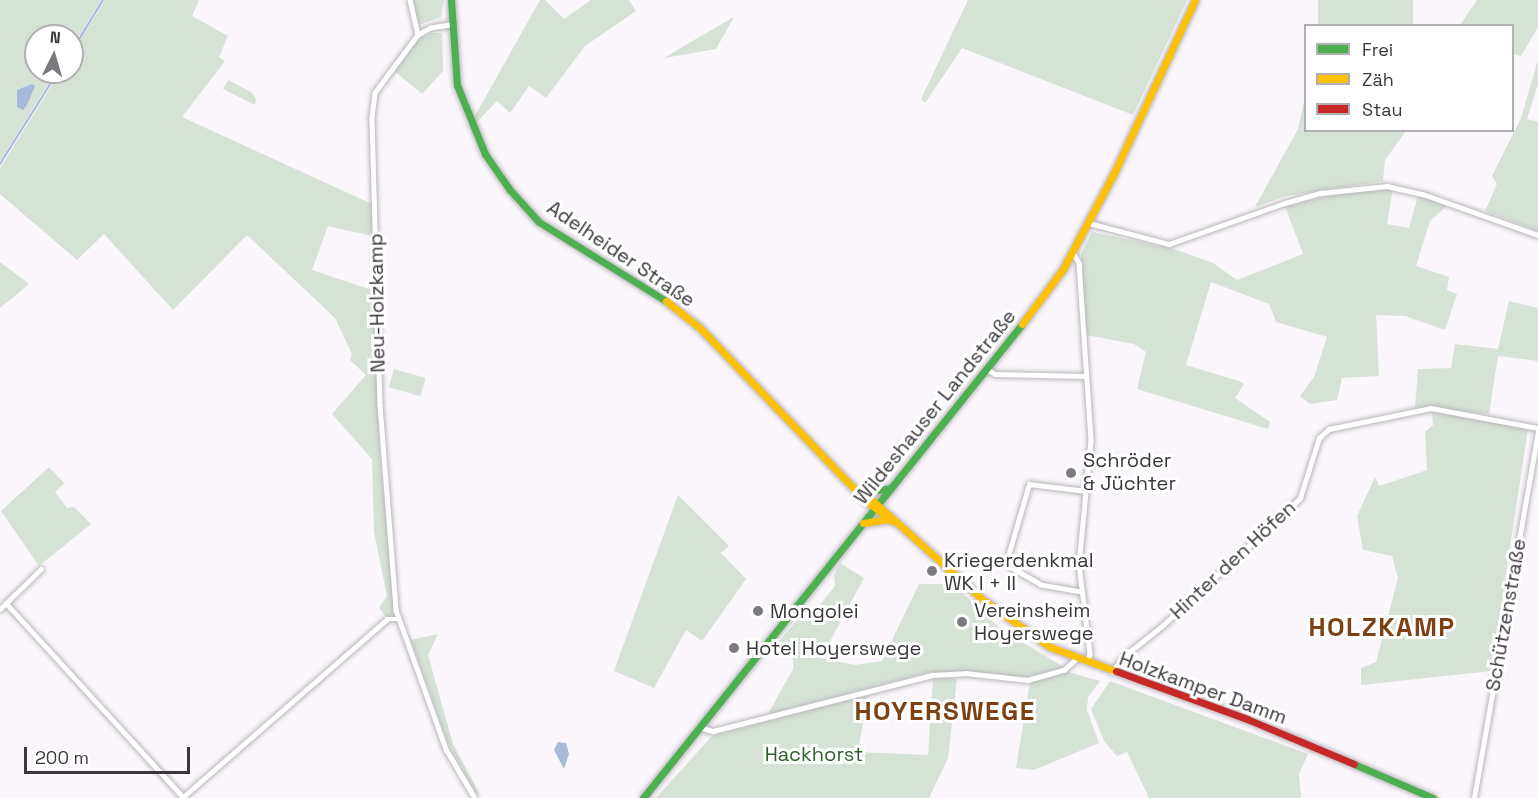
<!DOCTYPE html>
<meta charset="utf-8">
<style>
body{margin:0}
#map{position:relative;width:1538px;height:798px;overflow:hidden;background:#faf6fb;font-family:"Space Grotesk",sans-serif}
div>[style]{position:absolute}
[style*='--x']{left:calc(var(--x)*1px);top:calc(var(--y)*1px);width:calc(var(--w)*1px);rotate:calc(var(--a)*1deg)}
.green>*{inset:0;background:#d6e2d6;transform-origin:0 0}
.water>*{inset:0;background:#a7bada}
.stream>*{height:1.5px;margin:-0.75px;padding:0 0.75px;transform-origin:0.75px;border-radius:0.75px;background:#a7bada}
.roads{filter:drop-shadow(0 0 2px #b9b6ba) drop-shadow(0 0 2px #b9b6ba)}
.street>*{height:4.5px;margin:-2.25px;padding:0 2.25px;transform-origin:2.25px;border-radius:2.25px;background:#fefefe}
.fast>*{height:7px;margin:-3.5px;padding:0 3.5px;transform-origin:3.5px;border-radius:3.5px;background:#4caf50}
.slow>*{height:7px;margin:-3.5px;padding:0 3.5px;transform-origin:3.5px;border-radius:3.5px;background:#ffc107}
.jam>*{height:7px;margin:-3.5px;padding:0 3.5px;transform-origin:3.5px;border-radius:3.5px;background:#c62828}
.dots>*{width:16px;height:16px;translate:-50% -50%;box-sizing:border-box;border:3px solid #fff;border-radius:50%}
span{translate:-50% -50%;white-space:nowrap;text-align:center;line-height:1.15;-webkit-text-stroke:6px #fff;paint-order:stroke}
.street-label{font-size:20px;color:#3a373c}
.poi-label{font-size:20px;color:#3a373c}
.left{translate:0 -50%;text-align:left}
.park-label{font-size:20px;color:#2e612a}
.district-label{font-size:26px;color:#7d4114;font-weight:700;letter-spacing:1.5px}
.legend{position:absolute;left:1304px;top:24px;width:210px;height:108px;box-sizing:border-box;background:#fff;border:2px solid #b0afb1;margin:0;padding:8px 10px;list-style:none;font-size:18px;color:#3a373c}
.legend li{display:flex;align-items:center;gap:12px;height:30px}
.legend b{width:30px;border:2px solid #b0afb1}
.north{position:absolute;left:24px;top:24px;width:60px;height:60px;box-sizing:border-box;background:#fff;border:2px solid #b0afb1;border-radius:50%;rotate:5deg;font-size:16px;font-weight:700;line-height:24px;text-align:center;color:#3a373c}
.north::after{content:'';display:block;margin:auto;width:21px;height:27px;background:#7d7a7f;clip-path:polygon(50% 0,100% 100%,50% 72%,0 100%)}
.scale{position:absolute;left:24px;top:747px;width:166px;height:27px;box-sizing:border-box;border:3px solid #3a373c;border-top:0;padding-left:8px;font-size:18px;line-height:21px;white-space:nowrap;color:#3a373c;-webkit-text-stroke:4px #fff;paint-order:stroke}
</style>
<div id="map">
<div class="green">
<div style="clip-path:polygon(0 0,101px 0,72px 48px,72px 36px,36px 36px,36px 72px,56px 72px,0 161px)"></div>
<div style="clip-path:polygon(105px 0,199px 0,192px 16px,228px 36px,219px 57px,225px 61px,182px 117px,372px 204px,372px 236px,328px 226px,312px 270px,375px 291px,380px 457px,395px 614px,386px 617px,379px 608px,387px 596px,374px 532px,372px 459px,332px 414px,366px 375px,350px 360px,352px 354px,335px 318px,247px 235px,173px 310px,104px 234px,77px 260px,0 194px,0 168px,60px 72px,72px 72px,72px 53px)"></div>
<div style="clip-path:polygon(413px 0,444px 0,441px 17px,419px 25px)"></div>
<div style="clip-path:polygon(540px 0,545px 0,564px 19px,591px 0,629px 0,636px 11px,585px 46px,546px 98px,529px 86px,510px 113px,497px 101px,474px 125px,472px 121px)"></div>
<div style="clip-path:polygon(968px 0,1187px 0,1133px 115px,962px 48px,925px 103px,921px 99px)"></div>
<div style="left:1318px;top:0;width:95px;height:25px"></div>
<div style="clip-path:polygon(1477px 0,1538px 0,1538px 27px,1521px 56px,1513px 54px,1512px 26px,1460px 25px)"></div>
<div style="clip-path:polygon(734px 17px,716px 49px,664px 58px,694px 40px)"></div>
<div style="clip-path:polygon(432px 33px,442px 33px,443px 71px,422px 94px,393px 70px,421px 37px)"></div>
<div style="clip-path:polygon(1538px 60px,1538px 84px,1527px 119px,1538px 122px,1538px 231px,1485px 211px,1497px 184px,1492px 176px,1521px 118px)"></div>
<div style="clip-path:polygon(228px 80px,251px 92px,256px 99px,255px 105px,223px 89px)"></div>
<div style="clip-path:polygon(1305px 97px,1306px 130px,1406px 131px,1385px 160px,1383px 181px,1286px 196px,1255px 207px,1298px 129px)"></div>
<div style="clip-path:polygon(1393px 188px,1387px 224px,1409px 228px,1418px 196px,1447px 206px,1430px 221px,1416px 266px,1449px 277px,1447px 290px,1457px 294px,1445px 330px,1405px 316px,1376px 315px,1379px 376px,1342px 378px,1337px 400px,1310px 404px,1300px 396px,1314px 377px,1327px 337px,1276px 322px,1269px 304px,1211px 282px,1186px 365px,1239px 381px,1244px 384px,1235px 398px,1270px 422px,1268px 429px,1137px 389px,1146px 352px,1134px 344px,1086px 335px,1081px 254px,1092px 232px,1174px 249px,1213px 263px,1237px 280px,1303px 254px,1285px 206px,1355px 190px)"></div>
<div style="clip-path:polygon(0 262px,29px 284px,0 308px)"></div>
<div style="clip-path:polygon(1509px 301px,1538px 308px,1538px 361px,1498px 356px,1489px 414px,1415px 407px,1418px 369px,1451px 368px,1455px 344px,1498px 349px)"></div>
<div style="left:394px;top:369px;width:33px;height:19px;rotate:16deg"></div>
<div style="clip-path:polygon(1432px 412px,1528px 429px,1491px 671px,1361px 685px,1361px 668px,1376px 662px,1398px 578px,1392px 556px,1363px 550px,1357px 516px,1375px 477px,1379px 486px,1427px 470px,1425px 432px,1433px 425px)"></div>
<div style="clip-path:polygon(49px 467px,64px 483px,55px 492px,67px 508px,74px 507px,91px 524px,39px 566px,1px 511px)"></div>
<div style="clip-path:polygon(678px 495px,729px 546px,721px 553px,746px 579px,702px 641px,686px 630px,654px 688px,614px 671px)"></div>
<div style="clip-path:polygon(840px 563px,864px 578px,821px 658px,855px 665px,882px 661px,919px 584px,953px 584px,1002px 630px,1064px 667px,1028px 677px,931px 672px,768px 714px,793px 669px,793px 660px,777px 644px,804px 612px,812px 615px,835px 586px,834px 575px)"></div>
<div style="clip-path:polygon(438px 634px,428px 655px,453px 744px,479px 793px,476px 794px,447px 741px,411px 640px)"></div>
<div style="clip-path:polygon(1068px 672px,1100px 681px,1088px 697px,1087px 710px,1099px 743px,1034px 770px,1016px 768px,1030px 682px)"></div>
<div style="clip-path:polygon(933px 677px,957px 679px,948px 758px,929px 798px,656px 798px,712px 736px,868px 695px,858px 752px,928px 755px)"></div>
<div style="clip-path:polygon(1110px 681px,1308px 754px,1299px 774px,1301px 798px,1149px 798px,1127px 752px,1117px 756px,1104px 741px,1091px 709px)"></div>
</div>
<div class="water">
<div style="clip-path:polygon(32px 84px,35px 86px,27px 105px,23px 110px,17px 107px,17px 90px)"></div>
<div style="clip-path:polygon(558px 742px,566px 743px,569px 754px,564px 769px,554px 750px)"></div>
</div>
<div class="stream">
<div style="--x:72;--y:51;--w:60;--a:-58.7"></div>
<div style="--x:0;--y:164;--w:109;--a:-57.8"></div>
</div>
<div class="roads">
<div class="street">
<div style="--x:410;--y:0;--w:36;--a:77"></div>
<div style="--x:450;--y:25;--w:19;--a:171"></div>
<div style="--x:431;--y:28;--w:15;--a:152"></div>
<div style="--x:418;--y:35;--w:72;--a:126.6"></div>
<div style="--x:375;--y:93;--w:26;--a:97"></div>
<div style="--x:372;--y:119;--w:286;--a:88.4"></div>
<div style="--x:380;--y:405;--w:206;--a:85.5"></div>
<div style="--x:396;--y:610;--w:148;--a:70.2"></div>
<div style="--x:446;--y:749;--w:57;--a:59.4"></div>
<div style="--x:1089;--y:223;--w:83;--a:14.7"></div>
<div style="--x:1169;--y:244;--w:123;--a:-19.5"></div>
<div style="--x:1285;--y:203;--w:37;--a:-16"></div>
<div style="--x:1321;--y:193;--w:66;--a:-6.1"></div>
<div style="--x:1387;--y:186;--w:37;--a:13"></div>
<div style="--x:1423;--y:194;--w:122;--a:19.6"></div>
<div style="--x:1073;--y:252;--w:13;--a:61"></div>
<div style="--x:1079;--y:263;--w:177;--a:86.1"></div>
<div style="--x:1091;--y:440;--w:125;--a:95.5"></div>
<div style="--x:1079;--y:564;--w:91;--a:83"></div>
<div style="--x:1090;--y:654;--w:7;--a:106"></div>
<div style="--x:987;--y:369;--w:9;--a:32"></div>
<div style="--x:995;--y:374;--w:90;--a:1.3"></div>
<div style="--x:1081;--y:592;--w:41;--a:-170.1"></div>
<div style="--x:1041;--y:585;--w:34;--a:-150"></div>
<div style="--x:1011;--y:568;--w:12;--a:-104"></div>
<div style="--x:1008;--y:556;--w:75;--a:-73.7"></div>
<div style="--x:1029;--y:484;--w:57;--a:7"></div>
<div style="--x:6;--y:603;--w:263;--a:47.6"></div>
<div style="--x:0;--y:609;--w:57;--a:-44.3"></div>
<div style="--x:1112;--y:672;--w:19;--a:-54"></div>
<div style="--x:1123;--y:657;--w:50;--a:-38.5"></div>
<div style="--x:1162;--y:626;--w:188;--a:-42.8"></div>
<div style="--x:1300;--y:498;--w:63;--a:-72.4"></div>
<div style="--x:1319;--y:438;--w:13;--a:-42"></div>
<div style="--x:1329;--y:429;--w:104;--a:-11.6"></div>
<div style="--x:1431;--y:408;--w:109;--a:10.6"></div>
<div style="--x:699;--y:727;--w:15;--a:16"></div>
<div style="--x:713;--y:731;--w:226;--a:-14.3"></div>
<div style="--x:932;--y:675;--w:33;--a:-3"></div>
<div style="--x:965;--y:673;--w:63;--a:6.3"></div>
<div style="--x:1028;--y:680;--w:37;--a:-16"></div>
<div style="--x:1064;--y:670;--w:16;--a:-43"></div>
<div style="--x:182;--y:798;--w:272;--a:-41.1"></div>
<div style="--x:387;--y:619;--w:12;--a:0"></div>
<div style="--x:1474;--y:798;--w:373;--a:-80.1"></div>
</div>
<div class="fast">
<div style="--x:451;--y:0;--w:85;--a:86"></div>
<div style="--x:457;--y:85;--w:74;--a:67.9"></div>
<div style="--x:485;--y:154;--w:44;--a:55.2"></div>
<div style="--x:510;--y:190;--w:43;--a:47.8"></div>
<div style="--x:539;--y:222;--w:150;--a:31.9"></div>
<div style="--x:864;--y:492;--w:27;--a:-8"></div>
<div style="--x:1354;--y:764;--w:86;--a:23.3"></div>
<div style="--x:643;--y:798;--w:607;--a:-51.35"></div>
</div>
<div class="slow">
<div style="--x:666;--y:301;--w:43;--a:38.5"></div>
<div style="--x:700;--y:328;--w:238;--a:46.2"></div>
<div style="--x:865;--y:500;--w:34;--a:38"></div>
<div style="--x:1022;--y:324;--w:69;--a:-53.3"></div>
<div style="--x:1063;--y:269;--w:109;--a:-62"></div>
<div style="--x:1114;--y:173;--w:191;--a:-64.9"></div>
<div style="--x:862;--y:491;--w:161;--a:42"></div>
<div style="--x:982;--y:599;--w:83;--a:35.2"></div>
<div style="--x:1050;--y:647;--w:70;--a:20"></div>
<div style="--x:863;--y:523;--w:24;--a:-9"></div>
</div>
<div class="jam">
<div style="--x:1116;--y:671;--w:140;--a:20.1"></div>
<div style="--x:1247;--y:719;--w:116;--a:22.8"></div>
</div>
</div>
<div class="dots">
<div style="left:1071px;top:473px;background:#7d7a7f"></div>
<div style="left:932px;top:571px;background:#7d7a7f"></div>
<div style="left:758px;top:611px;background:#7d7a7f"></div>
<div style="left:962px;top:622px;background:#7d7a7f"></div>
<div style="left:734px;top:648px;background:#7d7a7f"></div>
</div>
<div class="street-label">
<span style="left:621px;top:254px;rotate:34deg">Adelheider Straße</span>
<span style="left:377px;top:303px;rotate:-91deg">Neu-Holzkamp</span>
<span style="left:935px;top:407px;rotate:-51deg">Wildeshauser Landstraße</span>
<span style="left:1233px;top:560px;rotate:-43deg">Hinter den Höfen</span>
<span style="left:1506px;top:615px;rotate:-80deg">Schützenstraße</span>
<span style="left:1203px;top:688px;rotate:20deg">Holzkamper Damm</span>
</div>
<div class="poi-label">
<span class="left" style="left:1083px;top:472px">Schröder<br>&amp; Jüchter</span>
<span class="left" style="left:944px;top:572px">Kriegerdenkmal<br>WK I + II</span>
<span class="left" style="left:974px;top:622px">Vereinsheim<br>Hoyerswege</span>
<span class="left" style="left:770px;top:611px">Mongolei</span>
<span class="left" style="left:746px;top:648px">Hotel Hoyerswege</span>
</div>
<div class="park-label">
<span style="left:814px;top:754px">Hackhorst</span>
</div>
<div class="district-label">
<span style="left:1382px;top:628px">HOLZKAMP</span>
<span style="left:945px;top:712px">HOYERSWEGE</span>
</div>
<ul class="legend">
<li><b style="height:8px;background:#4caf50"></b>Frei</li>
<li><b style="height:8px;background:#ffc107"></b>Zäh</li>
<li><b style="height:8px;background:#c62828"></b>Stau</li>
</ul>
<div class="north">N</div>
<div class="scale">200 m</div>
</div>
